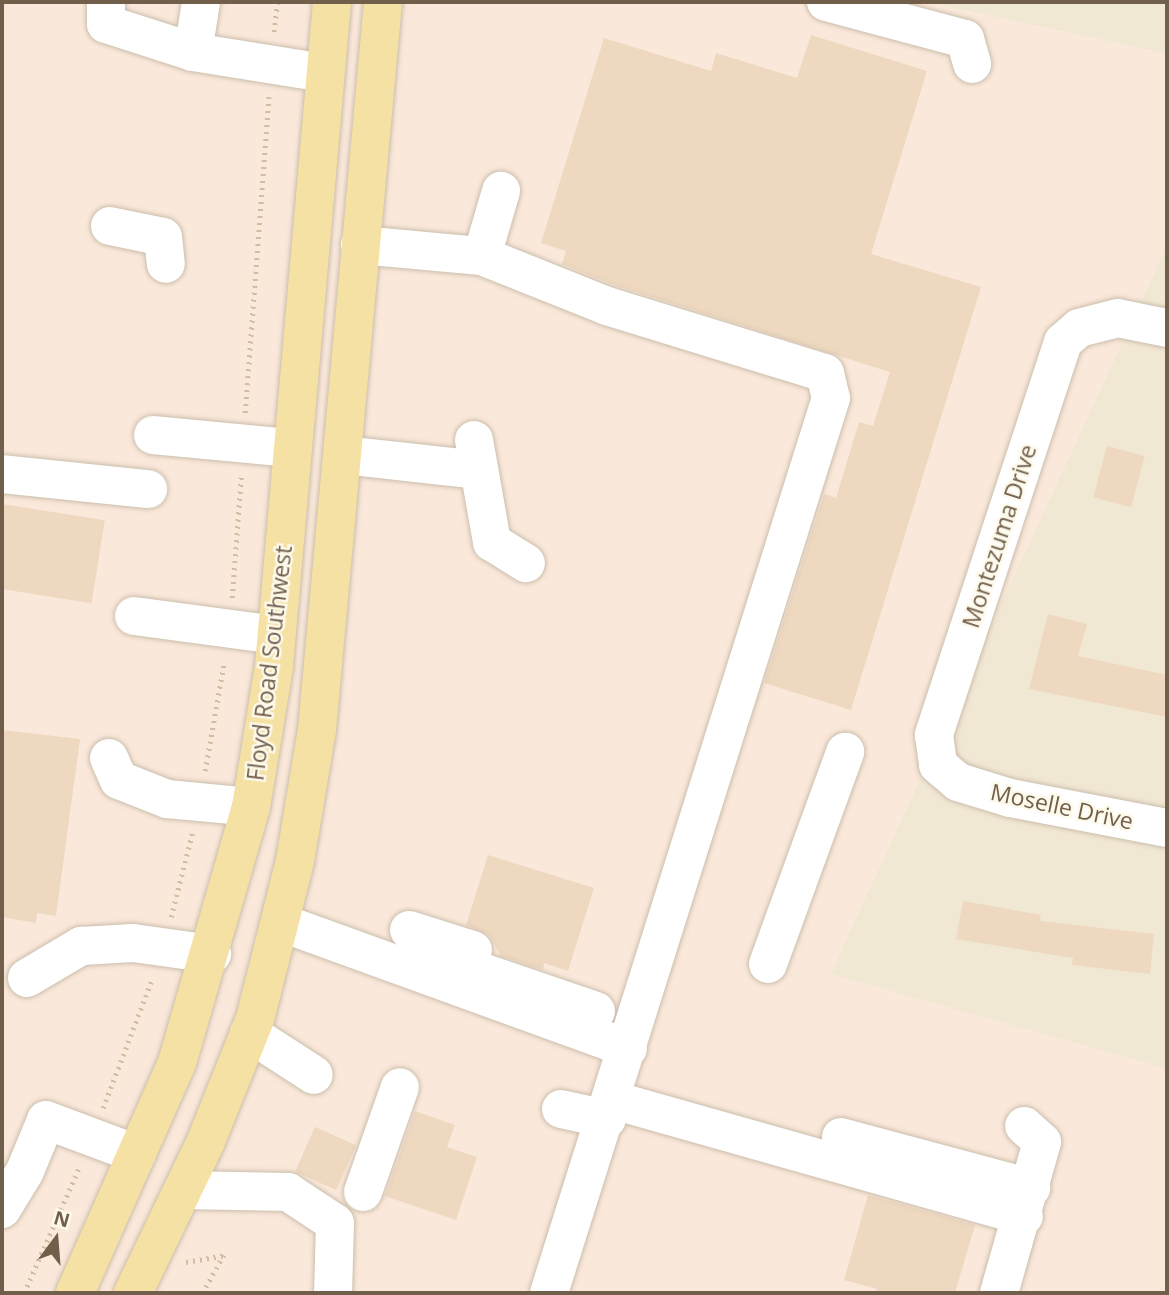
<!DOCTYPE html>
<style>
body{margin:0}
#map{position:relative;width:1169px;height:1295px;overflow:hidden;background:#faf5e5;font-family:"Open Sans",sans-serif}
div>[style]{position:absolute}
[style*='--x']{left:calc(var(--x)*1px);top:calc(var(--y)*1px);width:calc(var(--w)*1px);rotate:calc(var(--a)*1deg)}
.residential>*{inset:0;background:#f1e8d4}
.commercial>*{inset:0;background:#fae8da}
.building>*{inset:0;background:#eed8bf;transform-origin:0 0}
.path>*{height:4.5px;margin-top:-2.25px;transform-origin:0;background:repeating-linear-gradient(90deg,#d2bca2 0 2px,transparent 0 7px)}
.roads{filter:drop-shadow(0 0 2px #cbbeac) drop-shadow(0 0 2px #cbbeac)}
.minor>*{height:38px;margin:-19px;padding:0 19px;transform-origin:19px;border-radius:19px;background:#fff}
.major>*{height:38px;margin:-19px;padding:0 19px;transform-origin:19px;border-radius:19px;background:#f4e1a3}
span{translate:-50% -50%;white-space:nowrap;text-align:center;line-height:1.15;-webkit-text-stroke:5px #fdf9eb;paint-order:stroke}
.street-label{font-size:23px;color:#715f4c}
.frame{position:absolute;inset:0;border:4px solid #715f4c;pointer-events:none}
.north{position:absolute;left:21px;top:1204px;width:70px;height:70px;-webkit-text-stroke:5px #fdf9eb;paint-order:stroke;rotate:16deg;font-size:19px;font-weight:700;line-height:28px;text-align:center;color:#715f4c}
.north::after{content:'';display:block;margin:auto;width:24px;height:32px;background:#715f4c;clip-path:polygon(50% 0,100% 100%,50% 72%,0 100%)}
</style>
<div id="map">
<div class="residential">
<div style="clip-path:polygon(925px 2px,1167px 2px,1167px 54px)"></div>
<div style="clip-path:polygon(1167px 245px,1167px 1069px,830px 974px)"></div>
</div>
<div class="commercial">
<div style="clip-path:polygon(2px 2px,925px 2px,1167px 54px,1167px 245px,830px 974px,1167px 1069px,1167px 1293px,2px 1293px)"></div>
</div>
<div class="building">
<div style="clip-path:polygon(811px 35px,927px 71px,871px 254px,981px 287px,851px 710px,764px 683px,824px 494px,836px 498px,859px 422px,873px 426px,890px 372px,614px 285px,562px 264px,566px 251px,541px 243px,604px 38px,711px 71px,716px 53px,797px 78px)"></div>
<div style="left:1107px;top:446px;width:39px;height:53px;rotate:15deg"></div>
<div style="left:2px;top:504px;width:104px;height:84px;rotate:9deg"></div>
<div style="clip-path:polygon(1048px 614px,1087px 624px,1078px 656px,1167px 675px,1167px 717px,1029px 689px)"></div>
<div style="clip-path:polygon(2px 730px,80px 739px,56px 916px,37px 913px,36px 923px,2px 917px)"></div>
<div style="clip-path:polygon(488px 855px,594px 888px,568px 971px,544px 963px,543px 970px,501px 956px,489px 935px,466px 925px)"></div>
<div style="clip-path:polygon(963px 901px,1041px 915px,1040px 921px,1154px 934px,1150px 974px,1072px 965px,1073px 958px,956px 939px)"></div>
<div style="clip-path:polygon(415px 1111px,455px 1125px,447px 1147px,477px 1157px,456px 1220px,385px 1196px)"></div>
<div style="left:315px;top:1127px;width:45px;height:49px;rotate:24deg"></div>
<div style="clip-path:polygon(868px 1195px,975px 1225px,955px 1293px,876px 1293px,877px 1289px,844px 1280px)"></div>
</div>
<div class="path">
<div style="--x:274;--y:32;--w:30;--a:-84"></div>
<div style="--x:245;--y:413;--w:317;--a:-85.7"></div>
<div style="--x:232;--y:598;--w:121;--a:-85.7"></div>
<div style="--x:205;--y:771;--w:111;--a:-80.1"></div>
<div style="--x:171;--y:917;--w:86;--a:-75.8"></div>
<div style="--x:103;--y:1108;--w:138;--a:-69.2"></div>
<div style="--x:186;--y:1262;--w:39;--a:-10"></div>
<div style="--x:224;--y:1255;--w:43;--a:118.9"></div>
<div style="--x:24;--y:1293;--w:137;--a:-66.3"></div>
</div>
<div class="roads">
<div class="minor">
<div style="--x:106;--y:2;--w:22;--a:90"></div>
<div style="--x:106;--y:24;--w:91;--a:17.8"></div>
<div style="--x:193;--y:52;--w:133;--a:9.1"></div>
<div style="--x:826;--y:2;--w:144;--a:14.9"></div>
<div style="--x:965;--y:39;--w:26;--a:74"></div>
<div style="--x:193;--y:52;--w:51;--a:-80.9"></div>
<div style="--x:110;--y:226;--w:54;--a:11.7"></div>
<div style="--x:163;--y:237;--w:27;--a:84"></div>
<div style="--x:360;--y:245;--w:122;--a:5.2"></div>
<div style="--x:482;--y:256;--w:68;--a:-73.7"></div>
<div style="--x:482;--y:256;--w:135;--a:21.8"></div>
<div style="--x:607;--y:306;--w:228;--a:17.1"></div>
<div style="--x:825;--y:373;--w:26;--a:77"></div>
<div style="--x:831;--y:398;--w:938;--a:107.49"></div>
<div style="--x:1167;--y:328;--w:50;--a:-168.5"></div>
<div style="--x:1118;--y:318;--w:40;--a:165.6"></div>
<div style="--x:1079;--y:328;--w:21;--a:139"></div>
<div style="--x:1063;--y:342;--w:414;--a:108.2"></div>
<div style="--x:934;--y:735;--w:30;--a:82"></div>
<div style="--x:938;--y:765;--w:26;--a:40"></div>
<div style="--x:958;--y:782;--w:54;--a:17.1"></div>
<div style="--x:1010;--y:798;--w:160;--a:10.8"></div>
<div style="--x:153;--y:435;--w:139;--a:5.4"></div>
<div style="--x:474;--y:440;--w:104;--a:80"></div>
<div style="--x:492;--y:542;--w:40;--a:32"></div>
<div style="--x:343;--y:455;--w:136;--a:6.3"></div>
<div style="--x:2;--y:474;--w:147;--a:5.9"></div>
<div style="--x:134;--y:616;--w:143;--a:7.6"></div>
<div style="--x:109;--y:758;--w:24;--a:66"></div>
<div style="--x:119;--y:780;--w:52;--a:21.6"></div>
<div style="--x:167;--y:799;--w:84;--a:5.4"></div>
<div style="--x:282;--y:923;--w:368;--a:19.9"></div>
<div style="--x:409;--y:930;--w:67;--a:17.4"></div>
<div style="--x:438;--y:957;--w:167;--a:18.9"></div>
<div style="--x:768;--y:964;--w:226;--a:-70"></div>
<div style="--x:27;--y:978;--w:63;--a:-30.7"></div>
<div style="--x:81;--y:946;--w:52;--a:-3.3"></div>
<div style="--x:133;--y:943;--w:80;--a:7.9"></div>
<div style="--x:249;--y:1033;--w:77;--a:32.9"></div>
<div style="--x:613;--y:1100;--w:427;--a:15.8"></div>
<div style="--x:561;--y:1109;--w:47;--a:12.3"></div>
<div style="--x:841;--y:1137;--w:197;--a:15"></div>
<div style="--x:183;--y:1190;--w:105;--a:1.1"></div>
<div style="--x:288;--y:1192;--w:56;--a:33.4"></div>
<div style="--x:335;--y:1223;--w:70;--a:91.6"></div>
<div style="--x:363;--y:1192;--w:111;--a:-70.6"></div>
<div style="--x:2;--y:1209;--w:44;--a:-58.8"></div>
<div style="--x:25;--y:1171;--w:55;--a:-67.6"></div>
<div style="--x:46;--y:1120;--w:97;--a:20.5"></div>
<div style="--x:999;--y:1293;--w:157;--a:-74.1"></div>
<div style="--x:1042;--y:1142;--w:24;--a:-138"></div>
</div>
<div class="major">
<div style="--x:75;--y:1293;--w:252;--a:-66.1"></div>
<div style="--x:177;--y:1063;--w:266;--a:-73.9"></div>
<div style="--x:251;--y:807;--w:143;--a:-80.7"></div>
<div style="--x:274;--y:666;--w:667;--a:-85.01"></div>
<div style="--x:133;--y:1293;--w:169;--a:-64.3"></div>
<div style="--x:206;--y:1141;--w:131;--a:-68.1"></div>
<div style="--x:255;--y:1019;--w:163;--a:-75.8"></div>
<div style="--x:295;--y:861;--w:133;--a:-80.5"></div>
<div style="--x:317;--y:730;--w:731;--a:-84.82"></div>
</div>
</div>
<div class="street-label">
<span style="left:999px;top:536px;rotate:-72deg">Montezuma Drive</span>
<span style="left:269px;top:663px;rotate:-83deg">Floyd Road Southwest</span>
<span style="left:1062px;top:806px;rotate:12deg">Moselle Drive</span>
</div>
<div class="frame"></div>
<div class="north">N</div>
</div>
